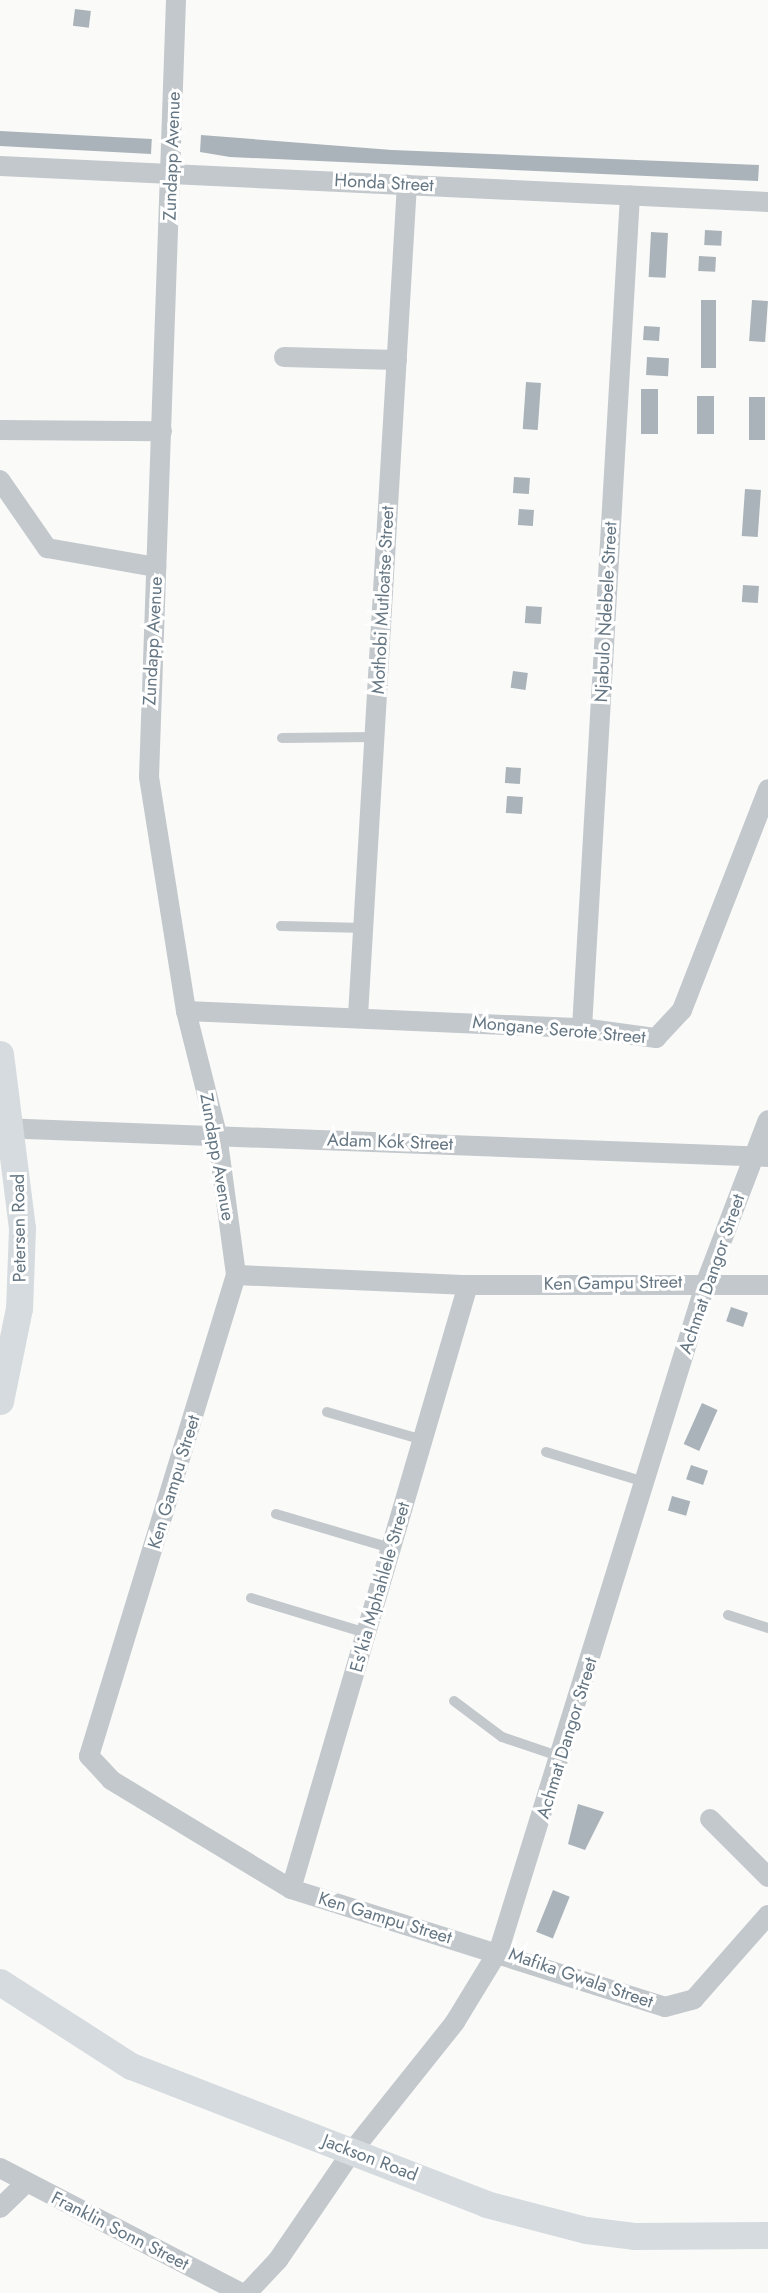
<!DOCTYPE html>
<style>
body{margin:0}
#map{position:relative;width:768px;height:2293px;overflow:hidden;background:#fafaf8;font-family:Jost,sans-serif}
div>[style]{position:absolute}
[style*='--x']{left:calc(var(--x)*1px);top:calc(var(--y)*1px);width:calc(var(--w)*1px);rotate:calc(var(--a)*1deg)}
.building>*{inset:0;background:#aab3b9;transform-origin:0 0}
.lane>*{height:10px;margin:-5px;padding:0 5px;transform-origin:5px;border-radius:5px;background:#c3c8cc}
.street>*{height:20px;margin:-10px;padding:0 10px;transform-origin:10px;border-radius:10px;background:#c3c8cc}
.secondary>*{height:27px;margin:-13.5px;padding:0 13.5px;transform-origin:13.5px;border-radius:13.5px;background:#d6dbdf}
span{translate:-50% -50%;white-space:nowrap;text-align:center;line-height:1.15;-webkit-text-stroke:6px #fff;paint-order:stroke}
.street-label{font-size:18px;color:#657683}
</style>
<div id="map">
<div class="building">
<div style="left:75px;top:9px;width:16px;height:17px;rotate:7deg"></div>
<div style="left:0;top:131px;width:152px;height:15px;rotate:3deg"></div>
<div style="clip-path:polygon(201px 135px,392px 150px,759px 165px,758px 181px,230px 157px,200px 152px)"></div>
<div style="left:705px;top:230px;width:17px;height:15px;rotate:3deg"></div>
<div style="left:651px;top:232px;width:17px;height:45px;rotate:3deg"></div>
<div style="left:699px;top:256px;width:17px;height:15px;rotate:3deg"></div>
<div style="left:701px;top:300px;width:15px;height:68px"></div>
<div style="left:752px;top:300px;width:16px;height:41px;rotate:4deg"></div>
<div style="left:644px;top:326px;width:16px;height:14px;rotate:4deg"></div>
<div style="left:647px;top:357px;width:22px;height:18px;rotate:3deg"></div>
<div style="left:526px;top:382px;width:15px;height:47px;rotate:4deg"></div>
<div style="left:641px;top:389px;width:17px;height:45px"></div>
<div style="left:697px;top:396px;width:17px;height:38px"></div>
<div style="left:749px;top:397px;width:16px;height:43px"></div>
<div style="left:514px;top:477px;width:16px;height:16px;rotate:4deg"></div>
<div style="left:745px;top:489px;width:16px;height:47px;rotate:4deg"></div>
<div style="left:519px;top:509px;width:15px;height:16px;rotate:4deg"></div>
<div style="left:743px;top:585px;width:16px;height:17px;rotate:4deg"></div>
<div style="left:526px;top:606px;width:16px;height:17px;rotate:4deg"></div>
<div style="left:513px;top:671px;width:15px;height:17px;rotate:8deg"></div>
<div style="left:506px;top:767px;width:15px;height:16px;rotate:4deg"></div>
<div style="left:507px;top:796px;width:16px;height:17px;rotate:4deg"></div>
<div style="left:731px;top:1307px;width:18px;height:15px;rotate:19deg"></div>
<div style="left:702px;top:1403px;width:17px;height:45px;rotate:24deg"></div>
<div style="left:691px;top:1465px;width:18px;height:15px;rotate:19deg"></div>
<div style="left:672px;top:1496px;width:19px;height:15px;rotate:16deg"></div>
<div style="clip-path:polygon(578px 1804px,604px 1812px,585px 1850px,568px 1844px)"></div>
<div style="left:553px;top:1890px;width:18px;height:45px;rotate:22deg"></div>
</div>
<div class="lane">
<div style="--x:282;--y:738;--w:93;--a:-0.6"></div>
<div style="--x:281;--y:926;--w:83;--a:1.4"></div>
<div style="--x:327;--y:1412;--w:100;--a:16.3"></div>
<div style="--x:546;--y:1452;--w:103;--a:16.9"></div>
<div style="--x:276;--y:1514;--w:120;--a:16.5"></div>
<div style="--x:251;--y:1598;--w:120;--a:16.9"></div>
<div style="--x:728;--y:1615;--w:42;--a:18"></div>
<div style="--x:454;--y:1701;--w:60;--a:36.9"></div>
<div style="--x:502;--y:1737;--w:62;--a:18.7"></div>
</div>
<div class="street">
<div style="--x:176;--y:0;--w:777;--a:91.99"></div>
<div style="--x:149;--y:777;--w:237;--a:81"></div>
<div style="--x:186;--y:1011;--w:127;--a:75.9"></div>
<div style="--x:217;--y:1134;--w:142;--a:82.3"></div>
<div style="--x:236;--y:1275;--w:503;--a:106.99"></div>
<div style="--x:89;--y:1756;--w:33;--a:47"></div>
<div style="--x:111;--y:1780;--w:210;--a:31.2"></div>
<div style="--x:291;--y:1889;--w:392;--a:17.5"></div>
<div style="--x:665;--y:2007;--w:30;--a:-15"></div>
<div style="--x:694;--y:1999;--w:112;--a:-48.6"></div>
<div style="--x:0;--y:166;--w:769;--a:2.68"></div>
<div style="--x:284;--y:357;--w:113;--a:1.5"></div>
<div style="--x:0;--y:430;--w:162;--a:0.4"></div>
<div style="--x:0;--y:480;--w:83;--a:55.3"></div>
<div style="--x:47;--y:548;--w:111;--a:9.9"></div>
<div style="--x:186;--y:1011;--w:396;--a:2.5"></div>
<div style="--x:582;--y:1028;--w:75;--a:7.7"></div>
<div style="--x:656;--y:1038;--w:38;--a:-47"></div>
<div style="--x:682;--y:1010;--w:237;--a:-68.7"></div>
<div style="--x:358;--y:1016;--w:833;--a:-86.63"></div>
<div style="--x:582;--y:1028;--w:834;--a:-86.7"></div>
<div style="--x:0;--y:1128;--w:769;--a:2.16"></div>
<div style="--x:236;--y:1275;--w:232;--a:2.5"></div>
<div style="--x:468;--y:1285;--w:300;--a:0"></div>
<div style="--x:710;--y:1819;--w:82;--a:45"></div>
<div style="--x:291;--y:1889;--w:629;--a:-73.67"></div>
<div style="--x:0;--y:2168;--w:271;--a:27.4"></div>
<div style="--x:0;--y:2208;--w:36;--a:-44"></div>
<div style="--x:247;--y:2293;--w:45;--a:-46.8"></div>
<div style="--x:278;--y:2260;--w:133;--a:-55.7"></div>
<div style="--x:353;--y:2150;--w:164;--a:-51.4"></div>
<div style="--x:455;--y:2022;--w:84;--a:-58.6"></div>
<div style="--x:499;--y:1950;--w:699;--a:-72.78"></div>
<div style="--x:706;--y:1282;--w:173;--a:-69.1"></div>
</div>
<div class="secondary">
<div style="--x:0;--y:1054;--w:175;--a:82.8"></div>
<div style="--x:22;--y:1228;--w:80;--a:92.1"></div>
<div style="--x:19;--y:1308;--w:95;--a:101.5"></div>
<div style="--x:0;--y:1982;--w:156;--a:32.7"></div>
<div style="--x:131;--y:2066;--w:381;--a:21.2"></div>
<div style="--x:486;--y:2204;--w:103;--a:14.6"></div>
<div style="--x:586;--y:2230;--w:48;--a:7.1"></div>
<div style="--x:634;--y:2236;--w:134;--a:-0.4"></div>
</div>
<div class="street-label">
<span style="left:172px;top:156px;rotate:-88deg">Zundapp Avenue</span>
<span style="left:384px;top:183px;rotate:3deg">Honda Street</span>
<span style="left:383px;top:600px;rotate:-87deg">Mothobi Mutloatse Street</span>
<span style="left:606px;top:612px;rotate:-87deg">Njabulo Ndebele Street</span>
<span style="left:153px;top:641px;rotate:-87deg">Zundapp Avenue</span>
<span style="left:559px;top:1030px;rotate:5deg">Mongane Serote Street</span>
<span style="left:390px;top:1142px;rotate:2deg">Adam Kok Street</span>
<span style="left:217px;top:1157px;rotate:80deg">Zundapp Avenue</span>
<span style="left:19px;top:1228px;rotate:-91deg">Petersen Road</span>
<span style="left:712px;top:1274px;rotate:-71deg">Achmat Dangor Street</span>
<span style="left:613px;top:1283px;rotate:-1deg">Ken Gampu Street</span>
<span style="left:174px;top:1482px;rotate:-73deg">Ken Gampu Street</span>
<span style="left:380px;top:1587px;rotate:-74deg">Es'kia Mphahlele Street</span>
<span style="left:567px;top:1738px;rotate:-73deg">Achmat Dangor Street</span>
<span style="left:385px;top:1918px;rotate:17deg">Ken Gampu Street</span>
<span style="left:581px;top:1978px;rotate:19deg">Mafika Gwala Street</span>
<span style="left:370px;top:2158px;rotate:21deg">Jackson Road</span>
<span style="left:120px;top:2231px;rotate:27deg">Franklin Sonn Street</span>
</div>
</div>
